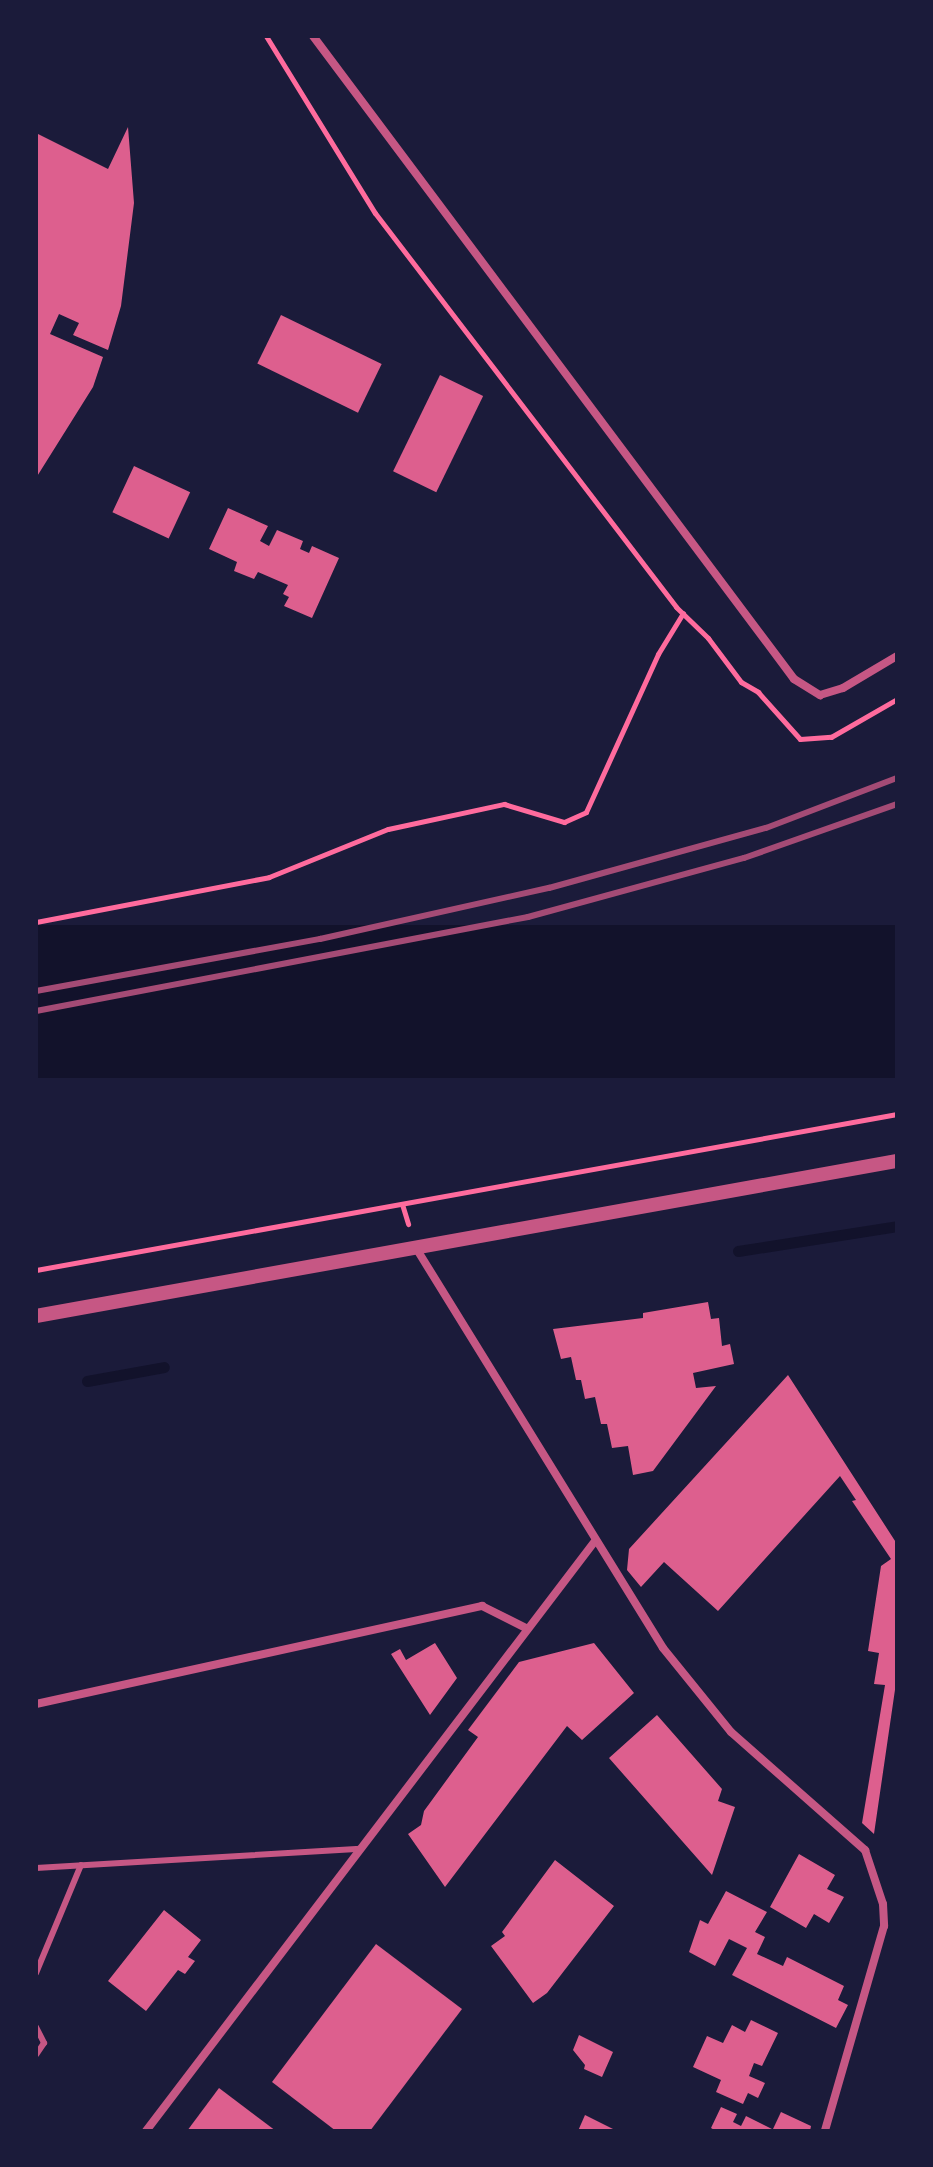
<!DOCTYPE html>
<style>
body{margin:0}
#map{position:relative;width:933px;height:2167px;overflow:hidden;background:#1b1b3a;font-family:"Roboto Serif",serif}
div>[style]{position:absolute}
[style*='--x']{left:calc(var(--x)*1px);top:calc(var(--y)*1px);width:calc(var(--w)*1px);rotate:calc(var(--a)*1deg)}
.water>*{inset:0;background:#12122b;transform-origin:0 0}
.stream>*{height:11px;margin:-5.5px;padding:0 5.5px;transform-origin:5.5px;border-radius:5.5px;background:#12122b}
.building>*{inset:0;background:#dd5f8e;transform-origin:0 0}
.path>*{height:5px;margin:-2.5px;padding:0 2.5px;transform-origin:2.5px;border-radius:2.5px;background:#ff6b9d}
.service>*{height:6px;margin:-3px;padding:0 3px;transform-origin:3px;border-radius:3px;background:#c65784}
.minor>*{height:8px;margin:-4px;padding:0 4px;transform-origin:4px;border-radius:4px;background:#c65784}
.tertiary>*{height:14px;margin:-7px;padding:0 7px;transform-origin:7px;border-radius:7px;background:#c65784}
.rail>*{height:6px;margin:-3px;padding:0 3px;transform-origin:3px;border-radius:3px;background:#a44b75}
span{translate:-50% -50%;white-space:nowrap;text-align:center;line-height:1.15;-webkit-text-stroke:8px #1b1b3a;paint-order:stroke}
.frame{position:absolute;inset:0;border:38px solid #1b1b3a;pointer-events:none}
</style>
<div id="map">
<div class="water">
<div style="left:897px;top:925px;width:153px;height:875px;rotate:90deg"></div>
</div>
<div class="stream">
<div style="--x:738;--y:1251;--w:161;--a:-8.9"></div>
<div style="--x:87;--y:1381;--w:78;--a:-10.3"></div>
</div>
<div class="building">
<div style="clip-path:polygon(128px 127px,134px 203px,121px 306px,108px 350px,73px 335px,79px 323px,59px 314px,50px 334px,103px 357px,93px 387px,36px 478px,36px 133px,108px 169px)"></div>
<div style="left:281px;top:315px;width:112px;height:54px;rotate:26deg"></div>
<div style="left:440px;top:375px;width:48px;height:107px;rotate:26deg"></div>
<div style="left:134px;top:466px;width:62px;height:51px;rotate:25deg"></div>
<div style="clip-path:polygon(228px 508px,268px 526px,260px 541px,269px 546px,277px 530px,303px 541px,300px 549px,309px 553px,312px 546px,339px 558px,312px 618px,284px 606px,289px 597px,283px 594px,288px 585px,258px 572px,254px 579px,234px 571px,237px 562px,209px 549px)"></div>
<div style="clip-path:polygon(708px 1302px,711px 1319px,719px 1318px,722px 1346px,730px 1344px,734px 1364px,693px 1373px,696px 1388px,716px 1386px,653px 1471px,633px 1475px,628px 1446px,612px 1448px,607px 1424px,601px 1424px,595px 1397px,585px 1399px,581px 1380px,576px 1380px,571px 1357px,561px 1359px,553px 1329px,643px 1318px,643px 1313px)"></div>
<div style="clip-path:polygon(788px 1375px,897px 1544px,897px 1676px,874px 1834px,862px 1823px,885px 1685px,874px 1684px,879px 1653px,868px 1651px,881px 1566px,891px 1559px,852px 1501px,856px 1500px,840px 1476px,718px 1611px,664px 1562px,641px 1587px,627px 1570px,629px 1549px)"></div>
<div style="clip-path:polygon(435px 1643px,457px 1678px,430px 1715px,391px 1654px,400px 1649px,406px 1660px)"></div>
<div style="clip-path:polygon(594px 1643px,634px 1693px,582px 1740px,567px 1726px,445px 1887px,408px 1834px,421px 1825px,424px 1811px,478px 1737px,468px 1730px,519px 1662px)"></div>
<div style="clip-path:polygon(657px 1715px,722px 1789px,718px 1801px,735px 1807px,712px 1875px,609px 1758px)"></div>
<div style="clip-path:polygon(799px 1854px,835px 1875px,827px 1889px,844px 1897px,829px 1923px,814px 1914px,806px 1928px,770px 1907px)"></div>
<div style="clip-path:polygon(555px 1860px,614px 1906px,547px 1993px,533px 2003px,491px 1946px,505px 1936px,502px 1932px)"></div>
<div style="clip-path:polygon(726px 1891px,767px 1912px,755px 1932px,765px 1937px,757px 1954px,783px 1966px,787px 1957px,844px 1986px,838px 2000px,848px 2005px,836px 2028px,732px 1975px,747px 1948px,729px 1939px,715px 1966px,689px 1952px,700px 1920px,708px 1924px)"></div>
<div style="clip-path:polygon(164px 1910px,201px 1940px,188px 1957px,195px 1961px,185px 1974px,178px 1970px,146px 2011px,108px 1981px)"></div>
<div style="clip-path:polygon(376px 1944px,462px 2009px,370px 2131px,336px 2131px,272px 2082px)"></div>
<div style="clip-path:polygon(751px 2020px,778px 2033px,762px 2066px,754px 2063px,749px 2076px,765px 2083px,758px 2098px,748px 2093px,743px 2104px,716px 2092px,721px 2080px,693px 2067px,707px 2036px,723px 2043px,732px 2025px,745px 2032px)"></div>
<div style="clip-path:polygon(579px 2035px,613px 2052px,602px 2077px,584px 2069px,585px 2065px,573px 2050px)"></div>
<div style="clip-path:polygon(219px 2088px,276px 2131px,187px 2131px)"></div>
<div style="clip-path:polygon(721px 2107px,737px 2114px,733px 2122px,741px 2126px,746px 2116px,776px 2131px,716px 2131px,711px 2128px)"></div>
<div style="clip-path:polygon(781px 2112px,811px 2126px,810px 2131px,773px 2129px)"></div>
<div style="clip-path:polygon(585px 2115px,617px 2131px,578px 2131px)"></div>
</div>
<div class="path">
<div style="--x:266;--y:36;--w:208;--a:58.4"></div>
<div style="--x:375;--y:213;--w:496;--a:52.6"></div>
<div style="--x:676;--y:607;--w:45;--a:44.1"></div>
<div style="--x:708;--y:638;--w:55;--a:53.1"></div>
<div style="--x:741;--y:682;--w:20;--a:30"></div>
<div style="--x:758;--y:692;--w:63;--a:48.2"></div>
<div style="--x:800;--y:739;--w:31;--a:-4"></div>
<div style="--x:831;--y:737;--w:76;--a:-29.9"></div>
<div style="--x:36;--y:922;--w:237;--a:-10.9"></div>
<div style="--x:269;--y:877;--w:128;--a:-22"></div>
<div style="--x:388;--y:829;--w:119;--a:-12.2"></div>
<div style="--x:504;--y:804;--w:63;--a:16.7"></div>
<div style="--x:564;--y:822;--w:24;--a:-24"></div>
<div style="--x:586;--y:812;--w:174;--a:-65.5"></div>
<div style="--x:658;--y:654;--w:48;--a:-58.6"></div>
<div style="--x:402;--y:1204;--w:21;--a:73"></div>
<div style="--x:36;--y:1270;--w:875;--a:-10.27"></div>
</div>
<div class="service">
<div style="--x:36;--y:1868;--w:325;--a:-3.4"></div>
<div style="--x:36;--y:1973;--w:117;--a:-67.4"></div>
<div style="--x:36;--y:2027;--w:18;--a:63"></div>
<div style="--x:44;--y:2043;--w:14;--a:124"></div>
</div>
<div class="minor">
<div style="--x:313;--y:36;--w:803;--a:53.2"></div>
<div style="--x:794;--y:679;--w:31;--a:32"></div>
<div style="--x:820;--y:695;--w:24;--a:-17"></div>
<div style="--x:843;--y:688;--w:63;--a:-30.7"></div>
<div style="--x:416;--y:1248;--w:470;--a:58.3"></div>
<div style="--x:663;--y:1648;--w:108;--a:51"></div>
<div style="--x:731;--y:1732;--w:179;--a:41.4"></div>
<div style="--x:865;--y:1850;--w:57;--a:71.6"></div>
<div style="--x:883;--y:1904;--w:22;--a:87"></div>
<div style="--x:884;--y:1926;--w:213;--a:106.1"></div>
<div style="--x:36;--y:1704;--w:457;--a:-12.4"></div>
<div style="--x:482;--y:1606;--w:51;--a:26.6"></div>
<div style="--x:146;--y:2131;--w:741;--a:-52.73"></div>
</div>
<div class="tertiary">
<div style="--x:36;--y:1316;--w:875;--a:-10.21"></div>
</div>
<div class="rail">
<div style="--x:36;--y:991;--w:289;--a:-10.4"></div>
<div style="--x:320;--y:939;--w:235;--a:-12.6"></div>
<div style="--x:549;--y:888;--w:225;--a:-15.5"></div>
<div style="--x:766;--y:828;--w:140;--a:-20.9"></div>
<div style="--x:36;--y:1011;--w:501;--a:-10.82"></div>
<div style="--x:528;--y:917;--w:224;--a:-15.3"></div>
<div style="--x:744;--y:858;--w:162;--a:-19.4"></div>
</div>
<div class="frame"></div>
</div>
